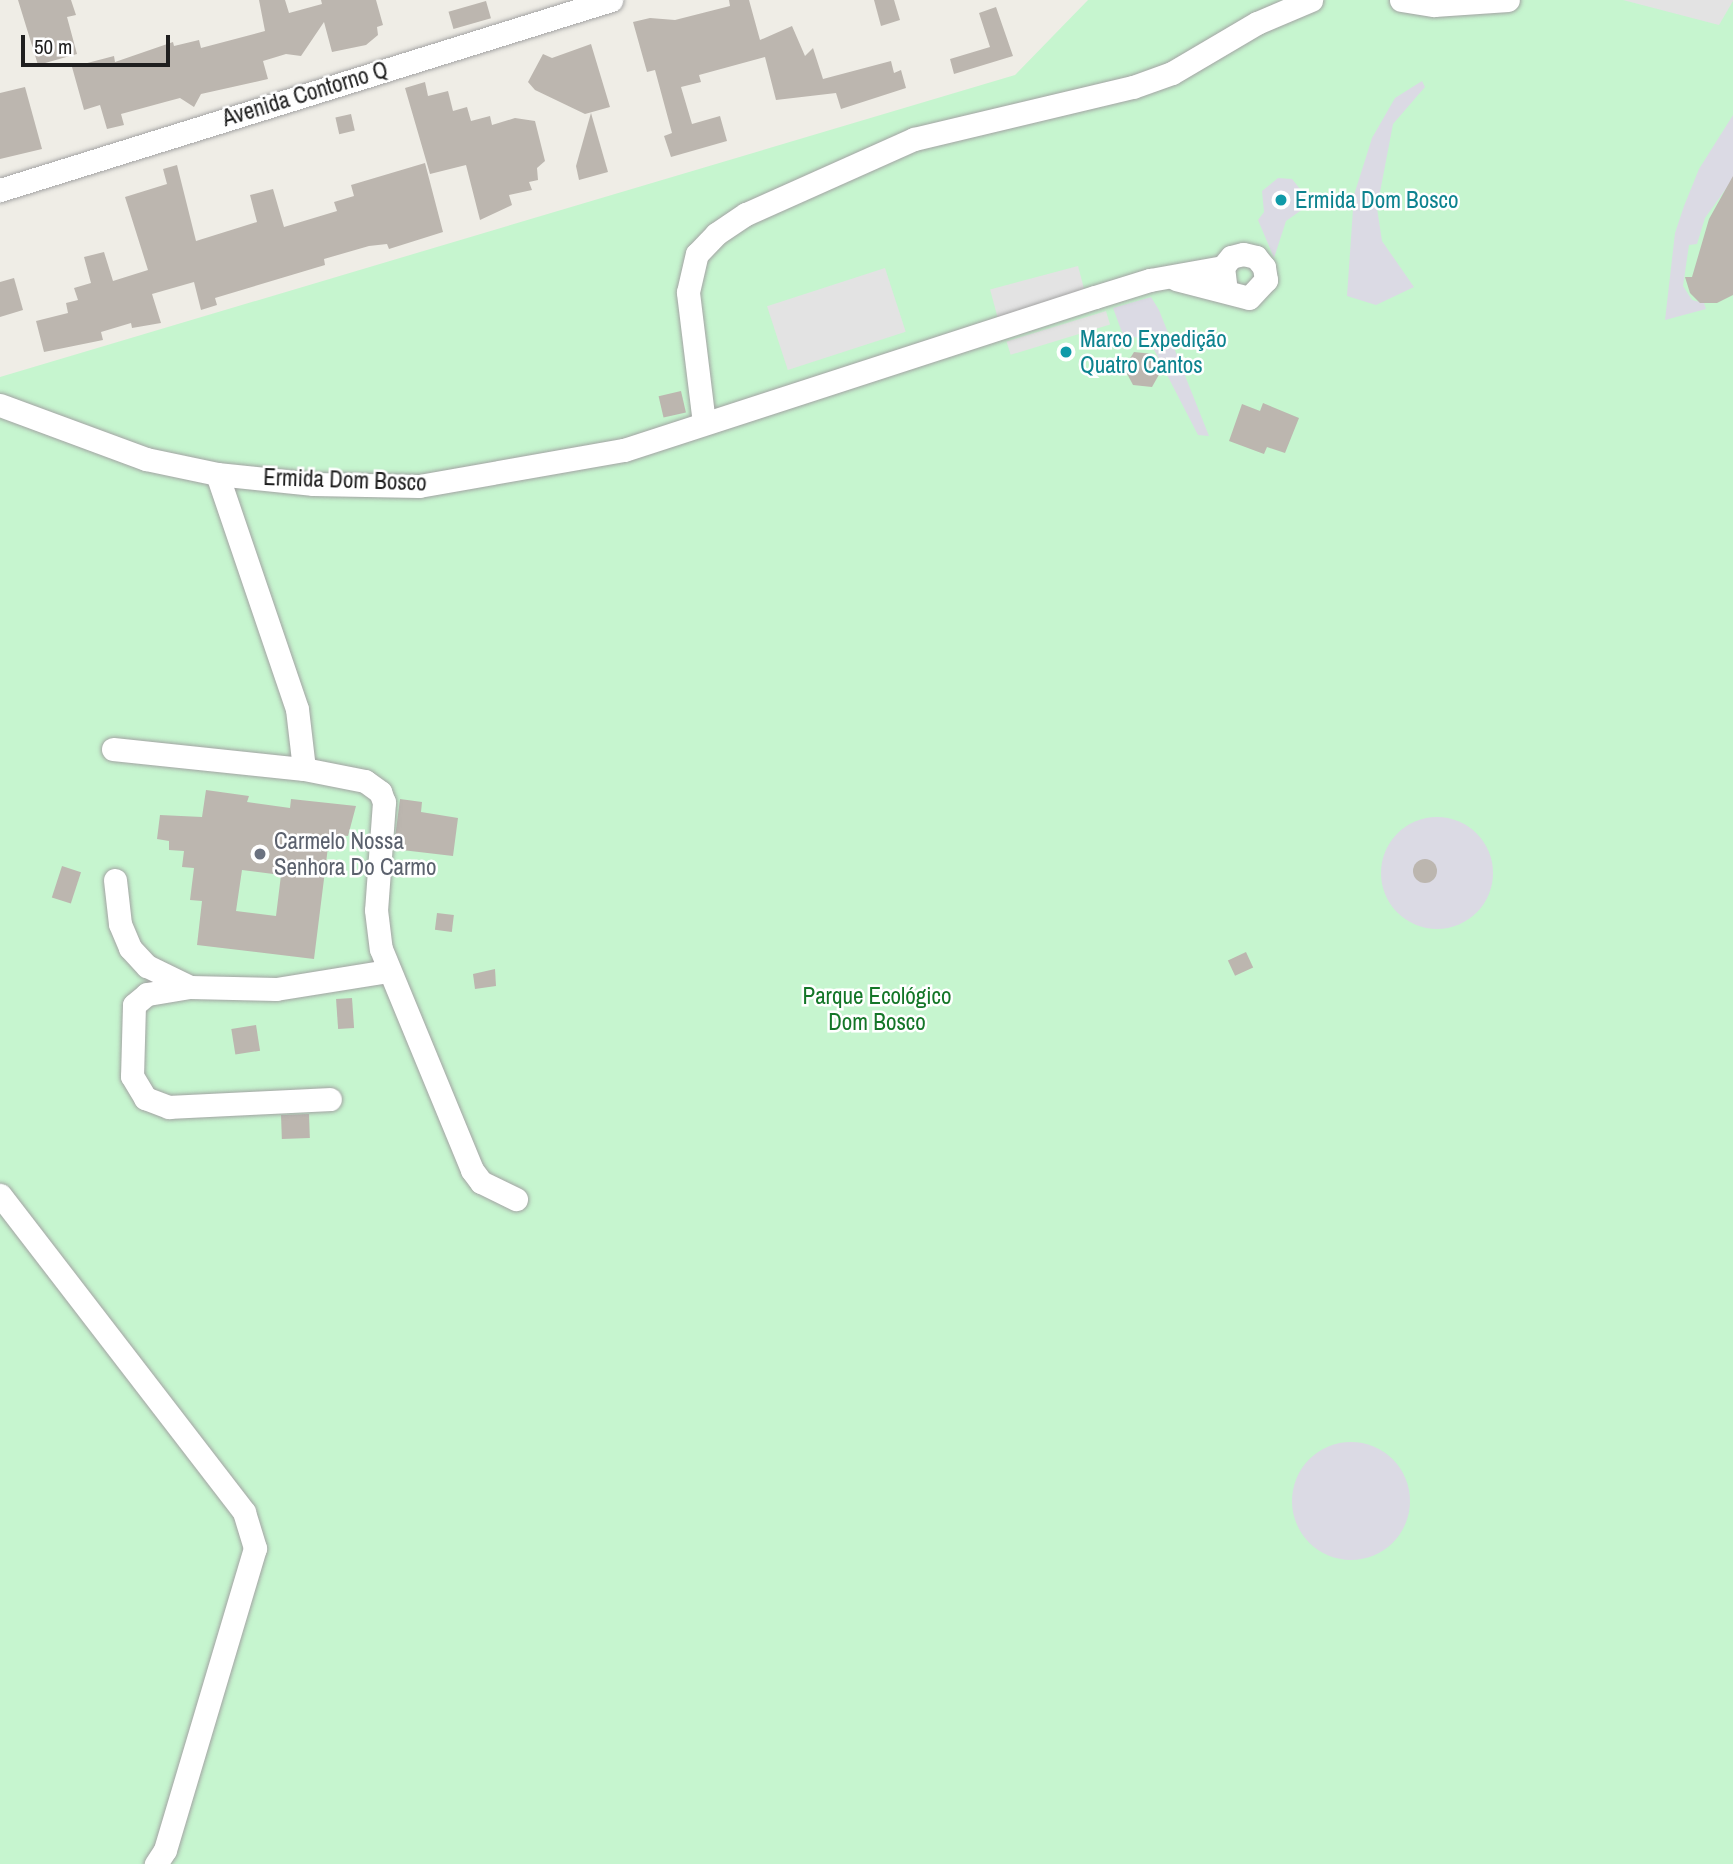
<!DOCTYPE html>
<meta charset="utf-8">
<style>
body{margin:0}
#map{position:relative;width:1733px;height:1864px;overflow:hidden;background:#efede6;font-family:"Archivo Narrow",sans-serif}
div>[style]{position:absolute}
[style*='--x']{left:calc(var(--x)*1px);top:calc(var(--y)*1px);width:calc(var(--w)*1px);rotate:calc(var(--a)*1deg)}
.park>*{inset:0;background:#c6f5cf}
.parking>*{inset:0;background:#e3e3e3;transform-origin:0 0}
.plaza>*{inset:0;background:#dbdae4}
.round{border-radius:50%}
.building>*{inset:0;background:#bcb6af;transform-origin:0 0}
.roads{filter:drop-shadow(0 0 2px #a3a3a3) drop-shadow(0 0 2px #a3a3a3)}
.minor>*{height:23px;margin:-11.5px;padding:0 11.5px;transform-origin:11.5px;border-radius:11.5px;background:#fff}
.dots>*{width:19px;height:19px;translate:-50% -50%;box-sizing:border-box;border:4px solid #fff;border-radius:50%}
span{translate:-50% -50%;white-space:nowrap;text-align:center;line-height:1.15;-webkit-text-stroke:5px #fff;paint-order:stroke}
.street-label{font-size:23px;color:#1f1f1f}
.culture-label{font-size:23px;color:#0d838f}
.left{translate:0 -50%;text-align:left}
.worship-label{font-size:23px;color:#5b616d}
.park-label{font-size:23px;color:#147628}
.scale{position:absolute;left:21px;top:35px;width:149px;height:32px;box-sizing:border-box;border:4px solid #1f1f1f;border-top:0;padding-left:9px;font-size:21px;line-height:24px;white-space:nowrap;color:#1f1f1f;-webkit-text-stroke:5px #fff;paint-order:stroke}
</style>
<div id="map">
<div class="park">
<div style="clip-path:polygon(1088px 0,1733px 0,1733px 1864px,0 1864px,0 377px,1015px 75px)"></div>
</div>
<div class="parking">
<div style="clip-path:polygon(1623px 0,1733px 0,1733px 1px,1719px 25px)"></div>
<div style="left:1078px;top:266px;width:30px;height:91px;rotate:75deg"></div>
<div style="left:885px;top:268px;width:67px;height:124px;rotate:72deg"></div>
<div style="left:1106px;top:311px;width:14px;height:104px;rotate:73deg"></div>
</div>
<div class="plaza">
<div style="clip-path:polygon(1422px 81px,1425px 87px,1393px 124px,1377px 208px,1382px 241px,1414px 287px,1376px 305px,1347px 296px,1354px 195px,1372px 138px,1395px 98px)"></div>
<div style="clip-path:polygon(1733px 115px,1733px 179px,1705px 218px,1697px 244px,1689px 245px,1683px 286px,1692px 300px,1704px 303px,1706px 309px,1665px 320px,1675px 233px,1684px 206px,1699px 169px)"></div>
<div style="clip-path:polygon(1278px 178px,1292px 179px,1305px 195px,1303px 209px,1286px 221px,1274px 258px,1258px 220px,1264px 212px,1262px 191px)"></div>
<div style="clip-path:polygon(1151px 297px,1159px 310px,1209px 436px,1198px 435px,1149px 340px,1123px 335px,1113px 308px)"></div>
<div class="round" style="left:1381px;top:817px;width:112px;height:112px"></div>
<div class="round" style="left:1292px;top:1442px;width:118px;height:118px"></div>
</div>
<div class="building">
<div style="clip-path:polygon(18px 0,71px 0,76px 15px,67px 17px,77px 54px,38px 65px)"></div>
<div style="clip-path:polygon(259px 0,285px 0,289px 13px,322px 4px,321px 0,376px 0,383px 25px,377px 27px,378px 35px,366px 45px,332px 52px,324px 22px,301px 56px,286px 54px,263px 61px,268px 79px,201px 94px,194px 107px,180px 98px,165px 102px,121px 114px,124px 125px,107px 129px,100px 105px,84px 110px,72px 67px,114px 56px,115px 62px,173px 42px,174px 46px,199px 40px,201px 48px,265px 31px)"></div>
<div style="clip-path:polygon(729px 0,749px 0,760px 40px,792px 26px,805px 56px,813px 48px,823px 79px,891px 61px,894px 73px,901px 70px,906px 88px,841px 109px,836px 93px,776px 100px,765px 57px,699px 75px,701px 82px,681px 87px,692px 124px,720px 116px,727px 141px,671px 157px,664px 136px,672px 133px,655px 70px,647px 72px,633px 22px,650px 18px,675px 20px,730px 6px)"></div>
<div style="clip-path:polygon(874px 0,894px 0,900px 20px,881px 26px)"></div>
<div style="left:486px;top:1px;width:18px;height:39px;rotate:74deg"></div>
<div style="clip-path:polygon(996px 7px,1013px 56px,954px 74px,950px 59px,990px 47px,979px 13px)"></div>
<div style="clip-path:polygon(591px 44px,610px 107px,585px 114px,535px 90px,528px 82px,543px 54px,552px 58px)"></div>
<div style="clip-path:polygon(425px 82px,428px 96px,448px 91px,453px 111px,467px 107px,471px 121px,490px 116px,492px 125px,515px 118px,535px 121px,545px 161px,537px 168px,538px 180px,529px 182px,532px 190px,509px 195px,512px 205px,480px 220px,466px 165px,430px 174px,405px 88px)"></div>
<div style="clip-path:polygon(25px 87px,42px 149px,0 159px,0 93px)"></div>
<div style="clip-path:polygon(591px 113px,608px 172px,579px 180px,576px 166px)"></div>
<div style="left:351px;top:114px;width:17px;height:16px;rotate:77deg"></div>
<div style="clip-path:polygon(425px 163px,443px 232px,389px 249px,387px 244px,369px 246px,324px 259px,325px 265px,215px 298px,217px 305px,201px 310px,194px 282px,152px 294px,161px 323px,132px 328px,131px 323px,101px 332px,103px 340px,44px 352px,36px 321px,68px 313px,66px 303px,78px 300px,74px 288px,91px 283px,84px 257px,104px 252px,113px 281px,148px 270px,125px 197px,167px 184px,163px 169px,177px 165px,196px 241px,257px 222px,250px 195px,273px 189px,284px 227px,337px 211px,334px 202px,354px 196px,351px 185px)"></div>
<div style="clip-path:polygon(1733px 176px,1733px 295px,1717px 303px,1700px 303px,1690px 293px,1685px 277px,1692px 277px,1709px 219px)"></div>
<div style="clip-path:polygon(14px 278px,23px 310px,0 317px,0 282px)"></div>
<div style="clip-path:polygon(1134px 352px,1153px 354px,1161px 371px,1152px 387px,1133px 385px,1124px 368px)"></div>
<div style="left:681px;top:391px;width:22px;height:23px;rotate:77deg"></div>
<div style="clip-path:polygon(1263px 403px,1299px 418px,1285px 453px,1267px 447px,1264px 454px,1229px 441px,1242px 404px,1260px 411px)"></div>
<div style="clip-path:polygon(evenodd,206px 790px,249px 796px,247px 802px,290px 808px,291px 799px,356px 806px,348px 836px,336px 835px,334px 848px,328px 847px,314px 959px,197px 945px,202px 901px,190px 900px,194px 868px,182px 867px,184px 851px,169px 850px,169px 841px,157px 839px,160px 815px,202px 817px,206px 790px,242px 870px,281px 875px,276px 916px,236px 911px,242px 870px)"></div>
<div style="clip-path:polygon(400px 799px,422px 802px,421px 812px,458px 818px,453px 856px,402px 850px,404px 840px,395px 838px)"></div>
<div class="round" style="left:1413px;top:859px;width:24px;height:24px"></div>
<div style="left:62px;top:866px;width:20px;height:33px;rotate:18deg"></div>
<div style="left:437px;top:913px;width:17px;height:17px;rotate:7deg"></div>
<div style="left:1246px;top:952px;width:17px;height:20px;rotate:65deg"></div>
<div style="clip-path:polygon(495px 969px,496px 986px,475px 989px,473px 974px)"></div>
<div style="left:352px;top:998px;width:30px;height:16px;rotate:86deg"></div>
<div style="left:256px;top:1025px;width:26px;height:25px;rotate:81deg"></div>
<div style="left:309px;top:1114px;width:24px;height:28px;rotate:88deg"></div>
</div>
<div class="roads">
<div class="minor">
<div style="--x:1401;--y:0;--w:33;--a:9"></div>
<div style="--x:1434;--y:5;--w:74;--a:-3.9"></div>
<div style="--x:0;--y:190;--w:640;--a:-17.27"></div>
<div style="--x:1176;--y:279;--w:75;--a:14.6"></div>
<div style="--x:1249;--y:298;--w:25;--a:-47"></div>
<div style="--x:1266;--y:280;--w:13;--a:-99"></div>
<div style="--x:1264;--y:267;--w:13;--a:-129"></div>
<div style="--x:1256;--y:257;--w:13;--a:-167"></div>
<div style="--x:1243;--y:254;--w:12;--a:166"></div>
<div style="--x:1231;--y:257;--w:13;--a:129"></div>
<div style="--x:1223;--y:267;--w:23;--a:83"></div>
<div style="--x:0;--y:405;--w:156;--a:20.3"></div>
<div style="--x:146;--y:459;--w:73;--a:11.9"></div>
<div style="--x:217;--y:474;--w:97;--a:5.9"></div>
<div style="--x:313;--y:484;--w:106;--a:1.1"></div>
<div style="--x:419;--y:486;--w:208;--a:-10"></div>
<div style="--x:624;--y:450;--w:495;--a:-18"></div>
<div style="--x:1095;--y:297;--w:58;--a:-17.2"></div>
<div style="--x:1150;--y:280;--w:74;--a:-10.1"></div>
<div style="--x:704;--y:423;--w:132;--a:-97"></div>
<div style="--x:688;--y:292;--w:39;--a:-77"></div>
<div style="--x:697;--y:254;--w:28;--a:-46"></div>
<div style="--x:716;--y:234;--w:36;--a:-34"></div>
<div style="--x:746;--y:214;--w:184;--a:-24.1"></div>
<div style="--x:914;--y:139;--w:225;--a:-13.4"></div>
<div style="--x:1133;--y:87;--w:41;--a:-19.7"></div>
<div style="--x:1172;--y:73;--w:99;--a:-30.5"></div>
<div style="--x:1257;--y:23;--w:59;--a:-23.1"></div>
<div style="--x:217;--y:474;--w:248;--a:71.2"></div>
<div style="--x:297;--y:709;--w:60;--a:83.3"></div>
<div style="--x:113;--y:749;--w:192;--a:6"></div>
<div style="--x:304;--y:769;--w:62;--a:11.1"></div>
<div style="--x:365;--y:781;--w:19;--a:36"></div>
<div style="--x:380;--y:792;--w:11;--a:68"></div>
<div style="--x:384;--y:802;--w:108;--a:94.2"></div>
<div style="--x:376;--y:910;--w:39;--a:83"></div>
<div style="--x:381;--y:949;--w:239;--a:67.6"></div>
<div style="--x:472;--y:1170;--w:15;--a:53"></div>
<div style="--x:481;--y:1182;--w:39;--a:26"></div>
<div style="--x:115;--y:880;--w:44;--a:83.5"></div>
<div style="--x:120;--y:924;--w:26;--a:67"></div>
<div style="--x:130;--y:948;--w:25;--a:47"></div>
<div style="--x:147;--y:966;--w:48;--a:26"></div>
<div style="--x:190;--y:987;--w:86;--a:1.3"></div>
<div style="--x:276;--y:989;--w:114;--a:-9.1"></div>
<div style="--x:190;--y:987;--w:44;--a:170.8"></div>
<div style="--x:147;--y:994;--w:17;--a:140"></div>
<div style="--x:134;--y:1005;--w:71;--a:91.6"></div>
<div style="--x:132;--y:1076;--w:26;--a:59"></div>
<div style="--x:145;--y:1098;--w:26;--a:21"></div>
<div style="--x:169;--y:1107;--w:161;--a:-2.8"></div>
<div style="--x:0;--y:1195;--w:400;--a:52.4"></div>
<div style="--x:244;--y:1512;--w:38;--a:73"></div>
<div style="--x:255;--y:1548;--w:315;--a:106.6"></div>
<div style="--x:165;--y:1850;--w:17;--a:123"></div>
</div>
</div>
<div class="dots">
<div style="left:1281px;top:200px;background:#0f9aa8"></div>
<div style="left:1066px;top:352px;background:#0f9aa8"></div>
<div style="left:260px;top:854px;background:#6b7280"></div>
</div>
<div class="street-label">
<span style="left:305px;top:94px;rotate:-17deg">Avenida Contorno Q</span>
<span style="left:345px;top:480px;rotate:2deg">Ermida Dom Bosco</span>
</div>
<div class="culture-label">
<span class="left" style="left:1295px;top:200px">Ermida Dom Bosco</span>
<span class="left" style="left:1080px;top:352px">Marco Expedição<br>Quatro Cantos</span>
</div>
<div class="worship-label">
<span class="left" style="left:274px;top:854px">Carmelo Nossa<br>Senhora Do Carmo</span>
</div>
<div class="park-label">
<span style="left:877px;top:1009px">Parque Ecológico<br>Dom Bosco</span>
</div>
<div class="scale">50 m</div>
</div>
